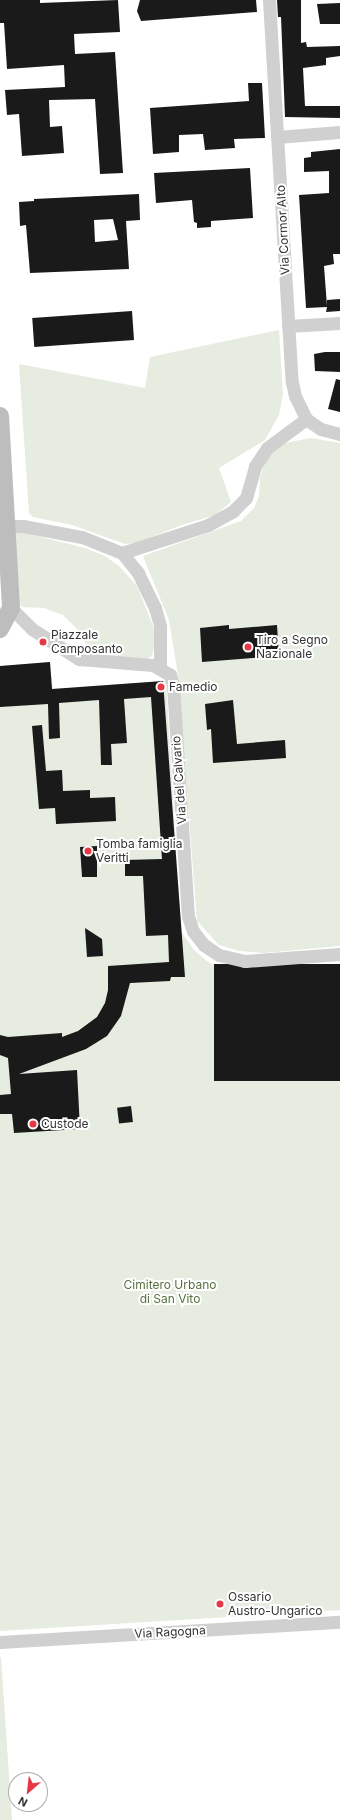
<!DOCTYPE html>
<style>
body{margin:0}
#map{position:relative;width:340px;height:1820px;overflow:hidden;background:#fff;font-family:Inter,sans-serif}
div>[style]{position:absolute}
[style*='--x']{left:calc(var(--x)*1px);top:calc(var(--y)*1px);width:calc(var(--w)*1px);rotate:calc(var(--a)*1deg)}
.green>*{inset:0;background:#e6ecdf}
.building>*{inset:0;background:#1a1a1a;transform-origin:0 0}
.street>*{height:13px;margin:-6.5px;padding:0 6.5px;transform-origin:6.5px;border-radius:6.5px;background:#d0d0d0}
.secondary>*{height:18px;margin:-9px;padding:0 9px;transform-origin:9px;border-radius:9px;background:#bdbdbd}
.dots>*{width:11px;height:11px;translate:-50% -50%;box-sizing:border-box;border:2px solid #fff;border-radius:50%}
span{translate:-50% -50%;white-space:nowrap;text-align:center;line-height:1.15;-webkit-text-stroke:4px #fff;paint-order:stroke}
.street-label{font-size:12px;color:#333}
.poi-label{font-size:12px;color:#333}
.left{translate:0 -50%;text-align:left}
.park-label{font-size:12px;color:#56703f}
.north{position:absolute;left:8px;top:1772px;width:40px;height:40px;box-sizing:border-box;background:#fff;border:1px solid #adadad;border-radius:50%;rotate:208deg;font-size:11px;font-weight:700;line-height:16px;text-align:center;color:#333}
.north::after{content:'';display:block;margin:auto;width:14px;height:18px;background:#e63946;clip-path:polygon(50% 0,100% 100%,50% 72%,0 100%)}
</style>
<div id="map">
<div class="green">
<div style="clip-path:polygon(279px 330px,283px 395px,279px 415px,265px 440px,219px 468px,231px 502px,215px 515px,179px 526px,137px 543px,125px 544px,72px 525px,33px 517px,29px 513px,19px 364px,145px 388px,150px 357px)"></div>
<div style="clip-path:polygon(310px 438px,340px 443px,340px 946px,264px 953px,239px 951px,219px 945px,197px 921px,178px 675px,169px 620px,143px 556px,241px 521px,254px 508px,259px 496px,260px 477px,265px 462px,274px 450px,286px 443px)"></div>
<div style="clip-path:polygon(21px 532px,85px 548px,105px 556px,119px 566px,137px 586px,153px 626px,156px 638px,152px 656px,147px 659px,89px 654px,82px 634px,63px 615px,44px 608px,22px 607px,20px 604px,15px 533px)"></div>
<div style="clip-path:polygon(50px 662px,53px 689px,166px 681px,181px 931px,194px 950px,208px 962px,227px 972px,340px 964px,340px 1610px,0 1631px,0 666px)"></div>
<div style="clip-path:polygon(0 1657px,1px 1657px,12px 1820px,0 1820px)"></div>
</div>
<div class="building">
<div style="clip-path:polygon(0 0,40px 0,40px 3px,118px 0,120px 32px,74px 34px,75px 54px,115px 52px,123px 173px,100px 174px,95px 99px,49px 100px,50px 127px,62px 126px,64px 153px,22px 156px,19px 114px,7px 115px,5px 90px,65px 87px,64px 65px,7px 69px,4px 23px,0 23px)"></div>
<div style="clip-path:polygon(140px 0,256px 0,257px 12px,141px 21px,137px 11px)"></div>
<div style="clip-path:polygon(277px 0,301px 0,301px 43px,306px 42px,307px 47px,340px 46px,340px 56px,326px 58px,326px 65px,303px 68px,305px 106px,340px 106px,340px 118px,285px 117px,281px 17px,278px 17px)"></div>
<div style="clip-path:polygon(340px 3px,340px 24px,320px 24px,317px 4px)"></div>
<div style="clip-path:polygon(248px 83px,262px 83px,265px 138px,234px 139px,235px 148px,205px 150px,203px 134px,179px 135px,179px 152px,153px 154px,150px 108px,249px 101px)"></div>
<div style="clip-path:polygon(340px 149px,340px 254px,333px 254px,334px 264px,324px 266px,327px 306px,327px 300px,340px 299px,340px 311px,326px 312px,327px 307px,306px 308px,299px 195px,329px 193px,329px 171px,304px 172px,304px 158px,311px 157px,311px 152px)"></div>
<div style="clip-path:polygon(250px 168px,253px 218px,211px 221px,211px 227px,197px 228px,197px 223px,194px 222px,192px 200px,156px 203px,154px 173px)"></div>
<div style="clip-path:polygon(evenodd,139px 194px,140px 220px,126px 221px,129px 269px,30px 273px,26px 225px,20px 226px,19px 202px,34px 201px,34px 199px,139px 194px,113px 219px,118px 240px,95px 242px,94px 220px,113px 219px)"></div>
<div style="left:132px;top:311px;width:29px;height:100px;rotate:86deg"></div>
<div style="clip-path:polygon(325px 352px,340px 352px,340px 372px,315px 371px,314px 354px)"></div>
<div style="clip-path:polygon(336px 379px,340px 380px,340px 412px,328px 409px)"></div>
<div style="clip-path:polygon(229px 625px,229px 629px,277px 625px,279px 656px,202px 662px,200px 628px)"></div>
<div style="clip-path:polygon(50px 662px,52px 689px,163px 681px,185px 977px,171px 977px,170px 981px,130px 983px,121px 1016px,107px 1036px,86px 1049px,19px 1074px,77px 1070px,80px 1129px,14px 1133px,12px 1114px,0 1114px,0 1095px,11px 1094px,8px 1058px,0 1055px,0 1035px,8px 1037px,62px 1033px,62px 1037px,78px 1031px,97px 1017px,105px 1003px,108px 990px,108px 966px,169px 962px,168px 935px,146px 936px,143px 876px,125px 876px,125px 860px,162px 859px,151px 697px,124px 699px,127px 743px,111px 744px,112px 765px,101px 765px,99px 700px,59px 703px,60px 738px,49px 739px,48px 704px,0 707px,0 666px)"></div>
<div style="clip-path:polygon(233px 700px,237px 744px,285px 740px,286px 758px,213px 763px,211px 729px,207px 730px,205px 704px)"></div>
<div style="clip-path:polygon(42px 725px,46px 771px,62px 770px,63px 791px,90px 790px,90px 798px,115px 797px,116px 821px,56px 824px,55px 808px,39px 809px,32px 726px)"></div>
<div style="clip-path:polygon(97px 846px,97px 877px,82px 877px,80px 847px)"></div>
<div style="clip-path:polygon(85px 928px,102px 939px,103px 956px,87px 957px)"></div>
<div style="left:340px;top:964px;width:117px;height:126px;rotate:90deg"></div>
<div style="left:131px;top:1106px;width:16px;height:14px;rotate:83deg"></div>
</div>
<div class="street">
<div style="--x:269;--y:0;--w:383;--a:86.6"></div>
<div style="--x:292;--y:382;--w:14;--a:78"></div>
<div style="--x:295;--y:396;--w:25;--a:64"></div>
<div style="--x:306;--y:419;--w:18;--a:34"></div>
<div style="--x:321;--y:429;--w:20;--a:15"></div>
<div style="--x:277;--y:137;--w:63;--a:-4.5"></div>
<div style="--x:288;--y:326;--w:52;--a:-3.3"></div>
<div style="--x:6;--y:526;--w:17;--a:0"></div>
<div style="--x:23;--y:526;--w:60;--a:10.6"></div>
<div style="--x:82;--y:537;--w:43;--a:21.8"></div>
<div style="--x:122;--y:553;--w:90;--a:-18"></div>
<div style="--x:208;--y:525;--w:29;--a:-29"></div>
<div style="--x:233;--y:511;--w:18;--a:-45"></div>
<div style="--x:246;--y:498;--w:33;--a:-74"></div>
<div style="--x:255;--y:466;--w:22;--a:-56"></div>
<div style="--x:267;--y:448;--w:49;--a:-36.6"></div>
<div style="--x:122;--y:553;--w:26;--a:51"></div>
<div style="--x:138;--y:573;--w:39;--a:64"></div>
<div style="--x:155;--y:608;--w:19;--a:74"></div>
<div style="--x:160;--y:626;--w:41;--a:90"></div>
<div style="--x:11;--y:608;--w:30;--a:45"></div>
<div style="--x:32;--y:629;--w:56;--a:32.6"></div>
<div style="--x:79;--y:659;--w:74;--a:4.6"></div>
<div style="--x:153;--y:665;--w:20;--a:30"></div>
<div style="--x:170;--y:675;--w:10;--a:73"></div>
<div style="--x:173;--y:685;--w:231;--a:86.3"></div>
<div style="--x:188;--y:916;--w:16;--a:72"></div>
<div style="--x:193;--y:931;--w:18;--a:52"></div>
<div style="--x:204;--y:945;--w:18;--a:34"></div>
<div style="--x:219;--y:955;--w:27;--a:13"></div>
<div style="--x:245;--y:961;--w:95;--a:-4.2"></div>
<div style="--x:0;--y:1642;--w:341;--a:-3.4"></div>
</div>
<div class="secondary">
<div style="--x:0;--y:416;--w:192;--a:86.7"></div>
<div style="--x:11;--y:608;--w:24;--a:118"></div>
</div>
<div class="dots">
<div style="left:43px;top:642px;background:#e63946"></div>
<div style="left:248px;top:647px;background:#e63946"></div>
<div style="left:161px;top:687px;background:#e63946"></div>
<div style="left:88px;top:851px;background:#e63946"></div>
<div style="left:33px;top:1124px;background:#e63946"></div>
<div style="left:220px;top:1604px;background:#e63946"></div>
</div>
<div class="street-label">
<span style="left:283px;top:230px;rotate:-93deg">Via Cormor Alto</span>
<span style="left:179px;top:780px;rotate:-94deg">Via del Calvario</span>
<span style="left:170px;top:1632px;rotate:-3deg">Via Ragogna</span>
</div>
<div class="poi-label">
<span class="left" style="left:51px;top:642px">Piazzale<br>Camposanto</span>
<span class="left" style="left:256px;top:647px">Tiro a Segno<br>Nazionale</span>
<span class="left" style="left:169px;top:687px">Famedio</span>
<span class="left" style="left:96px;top:851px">Tomba famiglia<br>Veritti</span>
<span class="left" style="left:41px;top:1124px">Custode</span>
<span class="left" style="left:228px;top:1604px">Ossario<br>Austro-Ungarico</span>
</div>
<div class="park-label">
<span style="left:170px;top:1292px">Cimitero Urbano<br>di San Vito</span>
</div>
<div class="north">N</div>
</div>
